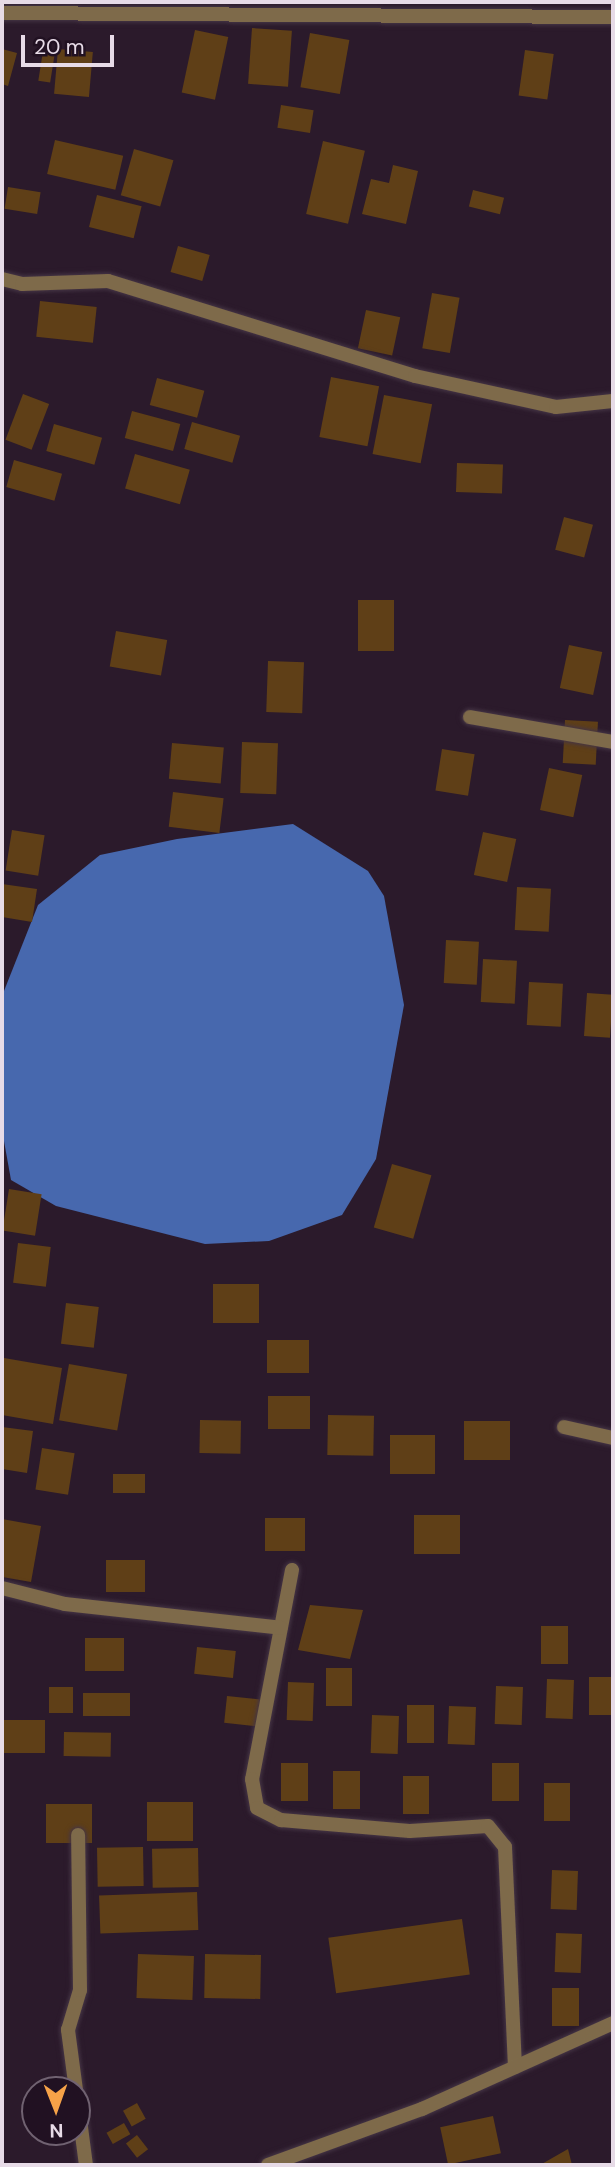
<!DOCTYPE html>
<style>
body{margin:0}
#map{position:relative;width:615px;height:2167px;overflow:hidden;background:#2b1a2b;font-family:"DM Sans",sans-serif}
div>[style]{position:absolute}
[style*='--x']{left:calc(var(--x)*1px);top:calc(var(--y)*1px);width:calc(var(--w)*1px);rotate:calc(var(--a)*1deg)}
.water>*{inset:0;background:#4768ae}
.building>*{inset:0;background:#5f3f17;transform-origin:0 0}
.roads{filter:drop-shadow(0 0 2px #453545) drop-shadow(0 0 2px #453545)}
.street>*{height:14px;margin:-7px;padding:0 7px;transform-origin:7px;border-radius:7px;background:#7e6a4a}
span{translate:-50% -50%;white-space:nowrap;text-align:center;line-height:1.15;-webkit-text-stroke:5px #211122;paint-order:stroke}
.frame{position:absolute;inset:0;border:4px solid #e7dbe7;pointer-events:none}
.north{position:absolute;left:21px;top:2076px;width:70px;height:70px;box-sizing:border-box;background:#211122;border:2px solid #706271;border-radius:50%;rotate:179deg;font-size:19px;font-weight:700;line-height:28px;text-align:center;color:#e7dbe7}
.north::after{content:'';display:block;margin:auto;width:24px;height:32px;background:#f6a248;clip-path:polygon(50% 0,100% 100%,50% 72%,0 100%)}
.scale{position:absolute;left:21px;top:35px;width:93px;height:32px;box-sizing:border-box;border:4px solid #e7dbe7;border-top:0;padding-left:9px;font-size:21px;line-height:24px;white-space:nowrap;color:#e7dbe7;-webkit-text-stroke:5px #211122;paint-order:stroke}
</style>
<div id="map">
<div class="water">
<div style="clip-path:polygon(293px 824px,368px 871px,384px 896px,404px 1005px,376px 1159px,342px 1215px,269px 1241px,205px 1244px,56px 1206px,11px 1180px,2px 1130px,2px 996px,38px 905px,100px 855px,177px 839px)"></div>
</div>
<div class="building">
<div style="left:252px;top:28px;width:40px;height:56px;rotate:4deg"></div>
<div style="left:195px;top:30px;width:34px;height:64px;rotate:12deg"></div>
<div style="left:310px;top:33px;width:40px;height:55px;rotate:10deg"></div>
<div style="clip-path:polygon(2px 49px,17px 53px,8px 86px,2px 84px)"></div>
<div style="left:58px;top:49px;width:35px;height:45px;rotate:5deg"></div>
<div style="left:525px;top:50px;width:29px;height:46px;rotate:8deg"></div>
<div style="left:43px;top:51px;width:12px;height:30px;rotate:9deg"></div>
<div style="left:281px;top:105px;width:33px;height:23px;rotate:9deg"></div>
<div style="left:55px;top:140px;width:70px;height:35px;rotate:13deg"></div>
<div style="left:323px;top:141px;width:43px;height:75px;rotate:13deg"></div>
<div style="left:134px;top:149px;width:41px;height:48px;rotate:16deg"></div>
<div style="clip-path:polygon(393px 165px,418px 171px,406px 224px,362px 214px,371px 179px,389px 183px)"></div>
<div style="left:8px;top:187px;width:33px;height:22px;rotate:9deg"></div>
<div style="left:473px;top:190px;width:32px;height:17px;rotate:14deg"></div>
<div style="left:97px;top:195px;width:46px;height:33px;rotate:14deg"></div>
<div style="left:178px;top:246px;width:33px;height:27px;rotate:16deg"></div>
<div style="left:432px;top:293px;width:28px;height:56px;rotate:10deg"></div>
<div style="left:40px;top:301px;width:57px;height:36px;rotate:6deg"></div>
<div style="left:366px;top:310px;width:35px;height:39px;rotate:12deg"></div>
<div style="left:331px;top:377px;width:49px;height:61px;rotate:11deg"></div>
<div style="left:157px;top:378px;width:49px;height:28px;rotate:15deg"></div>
<div style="left:23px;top:394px;width:28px;height:49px;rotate:21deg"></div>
<div style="left:384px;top:395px;width:49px;height:60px;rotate:11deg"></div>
<div style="left:132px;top:411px;width:50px;height:28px;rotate:15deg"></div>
<div style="left:192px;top:422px;width:50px;height:28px;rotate:16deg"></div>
<div style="left:54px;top:424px;width:50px;height:28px;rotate:16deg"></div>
<div style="left:135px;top:454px;width:57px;height:36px;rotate:16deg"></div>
<div style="left:14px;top:460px;width:50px;height:28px;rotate:16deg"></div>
<div style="left:457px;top:463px;width:46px;height:29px;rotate:2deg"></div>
<div style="left:564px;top:517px;width:30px;height:34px;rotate:15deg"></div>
<div style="left:358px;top:600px;width:36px;height:51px"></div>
<div style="left:116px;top:631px;width:52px;height:36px;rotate:10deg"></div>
<div style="left:569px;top:645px;width:34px;height:44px;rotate:12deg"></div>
<div style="left:268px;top:661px;width:36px;height:51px;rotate:2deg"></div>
<div style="left:565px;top:720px;width:33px;height:43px;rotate:3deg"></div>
<div style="left:242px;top:742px;width:36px;height:51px;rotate:2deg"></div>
<div style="left:172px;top:743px;width:52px;height:36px;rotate:5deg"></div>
<div style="left:442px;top:749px;width:33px;height:42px;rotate:9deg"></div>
<div style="left:549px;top:768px;width:34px;height:43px;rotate:12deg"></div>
<div style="left:173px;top:792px;width:51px;height:35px;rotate:7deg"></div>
<div style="left:12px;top:830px;width:33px;height:41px;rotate:9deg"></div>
<div style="left:483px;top:832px;width:34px;height:44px;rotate:12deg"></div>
<div style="clip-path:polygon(2px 884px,37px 889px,32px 922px,2px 917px)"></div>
<div style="left:517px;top:887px;width:34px;height:43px;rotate:3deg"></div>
<div style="left:446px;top:940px;width:33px;height:43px;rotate:3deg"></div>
<div style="left:483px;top:959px;width:34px;height:43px;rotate:3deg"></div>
<div style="left:529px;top:982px;width:34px;height:43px;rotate:3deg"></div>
<div style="left:587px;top:993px;width:26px;height:43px;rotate:4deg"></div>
<div style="left:392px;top:1164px;width:41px;height:66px;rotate:16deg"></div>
<div style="left:9px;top:1189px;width:33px;height:42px;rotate:9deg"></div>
<div style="left:18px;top:1243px;width:33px;height:40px;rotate:7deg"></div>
<div style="left:213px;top:1284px;width:46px;height:39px"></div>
<div style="left:66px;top:1303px;width:33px;height:41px;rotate:7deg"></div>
<div style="left:267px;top:1340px;width:42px;height:33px"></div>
<div style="clip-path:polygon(4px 1358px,62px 1368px,53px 1424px,2px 1415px)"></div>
<div style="left:69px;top:1364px;width:59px;height:57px;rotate:10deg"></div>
<div style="left:268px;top:1396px;width:42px;height:33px"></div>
<div style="left:328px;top:1415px;width:46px;height:40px;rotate:1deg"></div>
<div style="left:200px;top:1420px;width:41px;height:33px;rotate:1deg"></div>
<div style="left:464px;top:1421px;width:46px;height:39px"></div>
<div style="clip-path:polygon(2px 1427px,33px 1431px,27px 1473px,2px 1469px)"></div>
<div style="left:390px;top:1435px;width:45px;height:39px"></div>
<div style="left:42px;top:1448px;width:33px;height:42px;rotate:9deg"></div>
<div style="left:113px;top:1474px;width:32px;height:19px"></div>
<div style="left:414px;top:1515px;width:46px;height:39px"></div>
<div style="left:265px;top:1518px;width:40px;height:33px"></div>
<div style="clip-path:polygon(2px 1519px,41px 1526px,31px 1582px,2px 1577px)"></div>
<div style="left:106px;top:1560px;width:39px;height:32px"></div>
<div style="clip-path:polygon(310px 1605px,363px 1610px,350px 1659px,298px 1650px)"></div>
<div style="left:541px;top:1626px;width:27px;height:38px"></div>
<div style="left:85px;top:1638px;width:39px;height:33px"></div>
<div style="left:197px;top:1647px;width:39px;height:27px;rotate:6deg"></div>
<div style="left:326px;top:1668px;width:26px;height:38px"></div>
<div style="left:589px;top:1677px;width:24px;height:38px"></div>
<div style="left:547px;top:1679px;width:27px;height:39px;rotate:2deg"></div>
<div style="left:288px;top:1682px;width:26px;height:38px;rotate:2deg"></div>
<div style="left:496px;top:1686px;width:27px;height:38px;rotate:2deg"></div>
<div style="left:49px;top:1687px;width:24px;height:26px"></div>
<div style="left:83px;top:1693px;width:47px;height:23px"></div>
<div style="left:227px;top:1696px;width:38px;height:27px;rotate:6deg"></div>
<div style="left:407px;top:1705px;width:27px;height:38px"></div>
<div style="left:449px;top:1706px;width:27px;height:38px;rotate:2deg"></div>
<div style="left:372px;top:1715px;width:27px;height:38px;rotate:2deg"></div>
<div style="left:3px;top:1720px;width:42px;height:33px"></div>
<div style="left:64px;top:1732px;width:47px;height:24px;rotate:1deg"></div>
<div style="left:281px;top:1763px;width:27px;height:38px"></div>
<div style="left:492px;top:1763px;width:27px;height:38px"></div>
<div style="left:333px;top:1771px;width:27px;height:38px"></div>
<div style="left:403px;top:1776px;width:26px;height:38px"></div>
<div style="left:544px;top:1783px;width:26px;height:38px"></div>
<div style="left:193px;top:1802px;width:39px;height:46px;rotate:90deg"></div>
<div style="left:92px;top:1804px;width:39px;height:46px;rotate:90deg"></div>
<div style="left:143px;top:1847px;width:39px;height:46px;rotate:89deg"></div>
<div style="left:198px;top:1848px;width:39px;height:46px;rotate:89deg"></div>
<div style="left:552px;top:1870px;width:26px;height:39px;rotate:2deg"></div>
<div style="left:197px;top:1892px;width:38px;height:98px;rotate:88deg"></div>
<div style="left:462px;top:1919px;width:56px;height:135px;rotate:82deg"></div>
<div style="left:556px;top:1933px;width:26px;height:39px;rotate:2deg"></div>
<div style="left:138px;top:1954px;width:56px;height:44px;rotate:2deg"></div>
<div style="left:205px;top:1954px;width:56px;height:44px;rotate:1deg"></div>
<div style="left:552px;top:1988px;width:27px;height:38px"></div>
<div style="left:137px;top:2103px;width:18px;height:16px;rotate:61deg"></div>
<div style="left:493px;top:2116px;width:38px;height:54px;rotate:78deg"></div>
<div style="left:124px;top:2123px;width:13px;height:20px;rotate:61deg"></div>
<div style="left:137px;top:2135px;width:18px;height:14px;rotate:52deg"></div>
<div style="clip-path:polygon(568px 2149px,572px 2165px,540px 2165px)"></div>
</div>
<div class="roads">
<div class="street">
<div style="--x:2;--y:13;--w:611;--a:0.38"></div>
<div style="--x:2;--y:279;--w:21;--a:14"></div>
<div style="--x:22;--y:284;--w:86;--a:-2"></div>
<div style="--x:108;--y:281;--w:321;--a:17.2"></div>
<div style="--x:415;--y:376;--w:144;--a:12.4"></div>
<div style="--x:556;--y:407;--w:57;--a:-6"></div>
<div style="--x:470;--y:717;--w:145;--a:9.9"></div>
<div style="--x:564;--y:1427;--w:50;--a:12.7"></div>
<div style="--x:292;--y:1570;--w:213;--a:100.8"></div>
<div style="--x:252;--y:1779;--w:29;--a:80"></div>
<div style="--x:257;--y:1808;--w:27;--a:27"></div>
<div style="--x:281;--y:1820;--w:129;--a:4.9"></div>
<div style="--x:410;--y:1831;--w:78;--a:-3.7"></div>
<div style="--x:488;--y:1826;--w:27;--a:51"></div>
<div style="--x:505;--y:1847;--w:220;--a:87.4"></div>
<div style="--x:2;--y:1588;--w:65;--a:14.3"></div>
<div style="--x:65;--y:1604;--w:217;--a:6.3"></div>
<div style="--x:76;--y:2090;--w:61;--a:-97.6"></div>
<div style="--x:68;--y:2030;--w:42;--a:-73.3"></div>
<div style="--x:80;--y:1990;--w:155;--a:-90.7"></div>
<div style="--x:77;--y:2097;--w:69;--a:82.5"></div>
<div style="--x:268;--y:2165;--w:164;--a:-20"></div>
<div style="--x:422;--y:2109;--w:209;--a:-24.2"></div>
</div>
</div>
<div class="frame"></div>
<div class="north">N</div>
<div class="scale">20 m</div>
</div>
